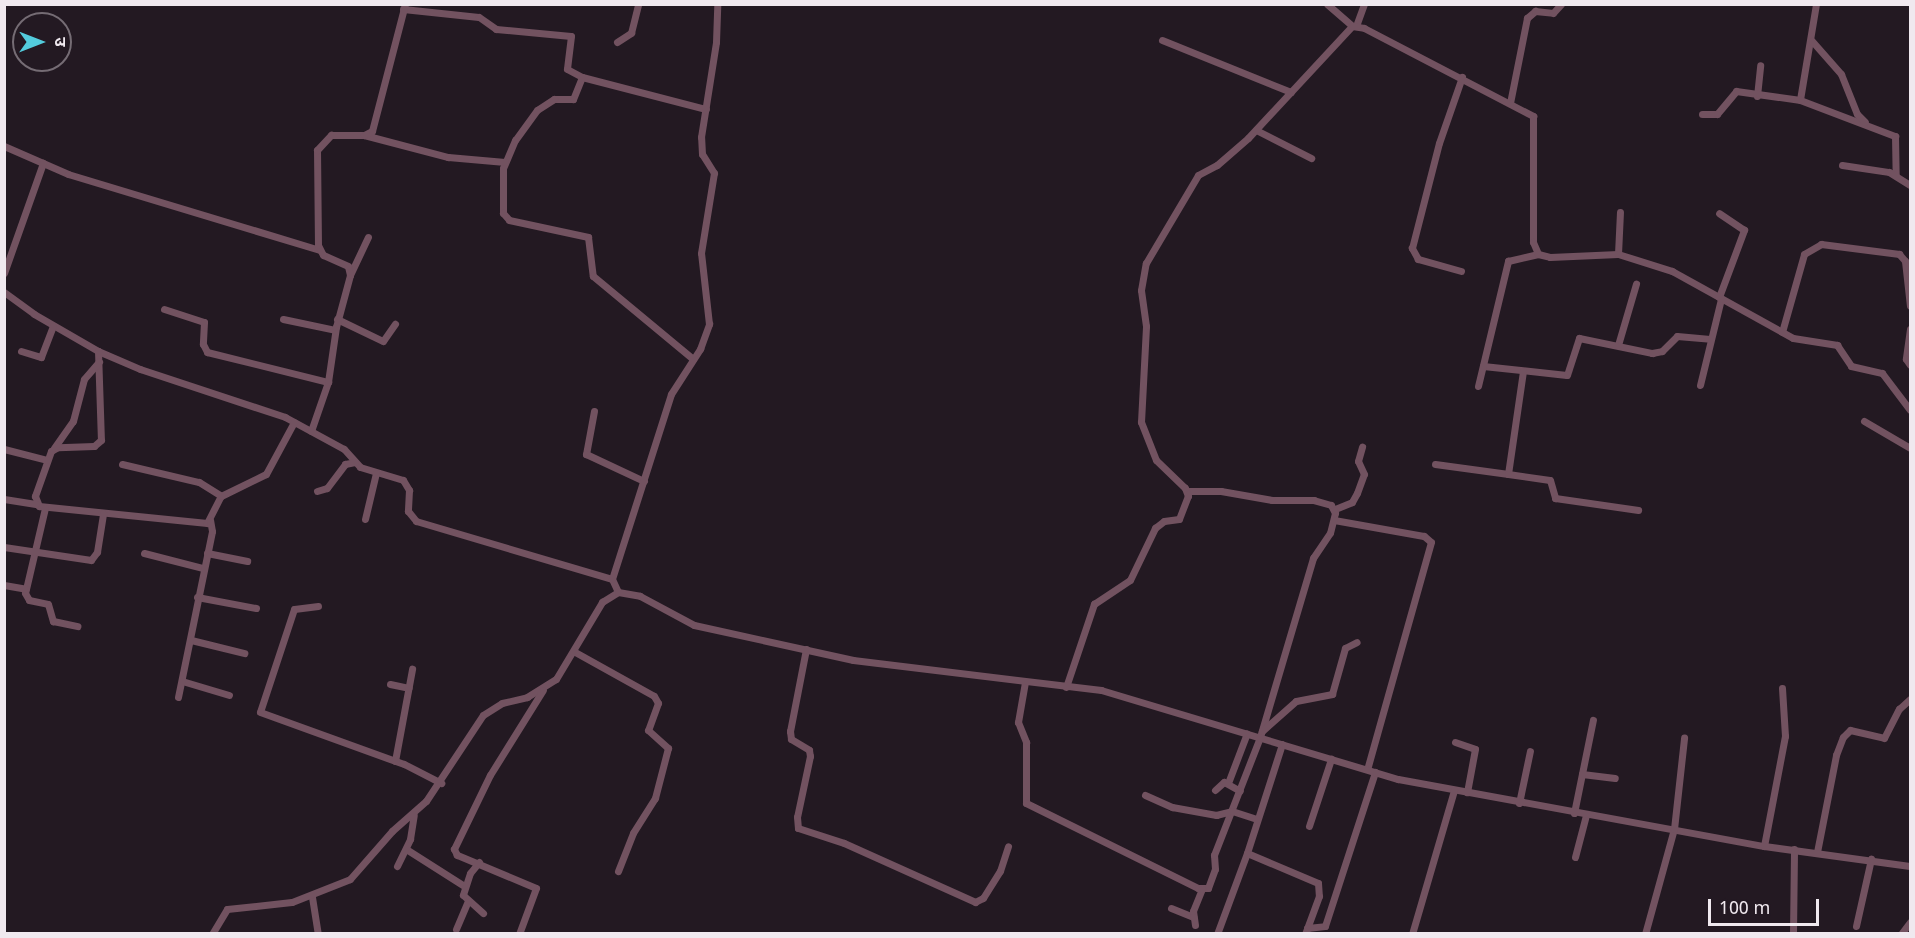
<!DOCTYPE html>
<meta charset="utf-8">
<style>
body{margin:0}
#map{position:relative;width:1915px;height:938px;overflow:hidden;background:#231922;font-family:Georgia,"Noto Sans Devanagari",serif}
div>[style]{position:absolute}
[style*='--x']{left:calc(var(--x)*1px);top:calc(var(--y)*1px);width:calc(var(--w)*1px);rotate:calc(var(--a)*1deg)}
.minor>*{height:7px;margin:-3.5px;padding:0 3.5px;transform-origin:3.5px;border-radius:3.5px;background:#725260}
span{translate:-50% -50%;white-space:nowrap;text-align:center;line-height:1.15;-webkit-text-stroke:6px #231922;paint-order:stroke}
.frame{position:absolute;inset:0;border:6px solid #f0e9ef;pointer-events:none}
.north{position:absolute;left:12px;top:12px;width:60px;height:60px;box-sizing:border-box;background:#231922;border:2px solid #756c74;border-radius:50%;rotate:90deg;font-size:16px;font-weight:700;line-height:24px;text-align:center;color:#f0e9ef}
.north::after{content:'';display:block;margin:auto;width:21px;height:27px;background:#53cbdc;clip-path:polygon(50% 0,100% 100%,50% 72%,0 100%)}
.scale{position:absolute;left:1708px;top:899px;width:111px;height:27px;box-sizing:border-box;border:3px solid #f0e9ef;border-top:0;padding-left:8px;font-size:18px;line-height:21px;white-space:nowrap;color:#f0e9ef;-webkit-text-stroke:4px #231922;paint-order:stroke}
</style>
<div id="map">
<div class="minor">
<div style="--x:1327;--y:4;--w:33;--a:41"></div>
<div style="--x:1816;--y:4;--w:97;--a:99.5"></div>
<div style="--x:1800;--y:100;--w:102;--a:20.8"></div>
<div style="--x:1895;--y:136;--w:39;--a:89"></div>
<div style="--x:403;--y:9;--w:76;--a:6"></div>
<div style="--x:479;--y:17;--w:21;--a:35"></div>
<div style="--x:496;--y:29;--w:75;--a:5.3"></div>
<div style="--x:571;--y:36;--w:33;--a:97"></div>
<div style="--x:567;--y:69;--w:17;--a:28"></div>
<div style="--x:582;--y:77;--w:24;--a:112"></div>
<div style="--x:573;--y:99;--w:19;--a:180"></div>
<div style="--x:554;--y:99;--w:20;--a:147"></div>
<div style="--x:537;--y:110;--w:37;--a:126"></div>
<div style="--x:515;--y:140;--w:30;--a:113"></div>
<div style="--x:503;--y:168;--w:45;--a:90"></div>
<div style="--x:503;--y:213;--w:9;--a:49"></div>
<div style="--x:509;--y:220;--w:81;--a:12.1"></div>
<div style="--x:588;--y:237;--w:39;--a:83"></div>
<div style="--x:593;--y:276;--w:130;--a:39.7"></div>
<div style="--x:1356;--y:26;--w:23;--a:-70"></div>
<div style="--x:1162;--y:40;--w:139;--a:22"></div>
<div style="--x:1812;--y:41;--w:44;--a:48.7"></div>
<div style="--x:1841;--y:74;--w:43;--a:68.2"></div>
<div style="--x:1857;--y:114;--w:11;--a:45"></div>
<div style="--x:617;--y:42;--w:17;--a:-33"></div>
<div style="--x:631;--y:33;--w:30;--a:-76"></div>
<div style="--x:582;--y:77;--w:128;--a:14.5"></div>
<div style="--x:1757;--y:96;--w:31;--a:-84"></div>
<div style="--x:1510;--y:103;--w:87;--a:-78.7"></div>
<div style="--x:1527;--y:18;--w:11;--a:-41"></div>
<div style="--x:1535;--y:11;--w:18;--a:6"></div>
<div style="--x:1553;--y:13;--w:12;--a:-48"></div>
<div style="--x:1702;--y:114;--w:15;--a:0"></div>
<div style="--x:1717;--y:114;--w:30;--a:-50"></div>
<div style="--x:1736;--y:91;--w:65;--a:8"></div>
<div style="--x:1256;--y:130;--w:62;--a:27"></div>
<div style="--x:364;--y:135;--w:87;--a:14.7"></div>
<div style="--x:448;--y:157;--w:57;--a:5"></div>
<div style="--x:4;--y:146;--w:70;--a:23.6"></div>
<div style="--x:68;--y:174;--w:262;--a:16.8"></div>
<div style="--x:1842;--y:165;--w:48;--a:8.5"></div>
<div style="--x:1889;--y:172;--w:25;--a:32"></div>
<div style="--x:1618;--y:254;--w:42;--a:-87.3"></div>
<div style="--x:1461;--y:271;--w:45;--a:-164.4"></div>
<div style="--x:1418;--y:259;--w:13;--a:-119"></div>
<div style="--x:1412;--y:248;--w:108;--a:-75.6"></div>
<div style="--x:1439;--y:143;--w:70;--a:-70.8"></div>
<div style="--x:4;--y:273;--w:117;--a:-70.5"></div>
<div style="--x:350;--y:275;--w:42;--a:-64.7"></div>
<div style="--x:4;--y:292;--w:37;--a:36"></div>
<div style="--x:34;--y:314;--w:74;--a:30"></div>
<div style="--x:98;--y:351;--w:46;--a:23.2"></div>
<div style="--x:140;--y:369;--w:153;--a:18.3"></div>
<div style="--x:285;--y:417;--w:67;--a:28.5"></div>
<div style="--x:344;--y:449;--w:24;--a:48"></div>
<div style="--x:360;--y:467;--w:45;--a:16.8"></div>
<div style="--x:403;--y:480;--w:12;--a:59"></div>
<div style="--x:409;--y:490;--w:21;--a:93"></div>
<div style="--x:408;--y:511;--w:13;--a:51"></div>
<div style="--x:416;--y:521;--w:204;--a:16.5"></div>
<div style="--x:612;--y:579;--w:14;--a:65"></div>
<div style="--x:1719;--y:297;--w:72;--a:-69.5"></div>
<div style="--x:1744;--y:230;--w:30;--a:-146"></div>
<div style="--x:164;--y:309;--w:42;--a:18"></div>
<div style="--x:204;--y:322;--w:22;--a:93"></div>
<div style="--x:203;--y:344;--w:9;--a:63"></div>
<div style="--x:207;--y:352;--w:125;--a:13.9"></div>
<div style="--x:283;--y:319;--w:53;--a:11.9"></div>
<div style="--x:337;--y:319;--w:51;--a:25.6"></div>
<div style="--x:383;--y:341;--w:21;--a:-55"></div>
<div style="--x:1910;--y:329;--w:30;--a:98"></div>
<div style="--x:1906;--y:359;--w:7;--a:56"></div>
<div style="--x:1782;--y:332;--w:81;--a:-74.2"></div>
<div style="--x:1804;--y:254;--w:20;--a:-30"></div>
<div style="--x:1821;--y:244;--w:79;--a:7.3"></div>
<div style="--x:1899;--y:254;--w:9;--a:49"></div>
<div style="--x:1905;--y:261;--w:45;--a:83.7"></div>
<div style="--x:1618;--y:345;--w:64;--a:-73.6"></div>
<div style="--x:21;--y:351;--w:21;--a:17"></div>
<div style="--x:41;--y:357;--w:33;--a:-69"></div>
<div style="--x:98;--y:351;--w:89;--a:88.1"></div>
<div style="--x:101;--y:440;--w:9;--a:139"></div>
<div style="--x:94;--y:446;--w:36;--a:178"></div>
<div style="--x:58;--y:447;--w:8;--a:150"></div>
<div style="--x:51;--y:451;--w:48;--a:109.6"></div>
<div style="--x:35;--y:496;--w:11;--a:68"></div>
<div style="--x:39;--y:506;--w:169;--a:5.8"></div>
<div style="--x:207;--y:523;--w:30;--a:-63"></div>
<div style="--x:221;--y:496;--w:50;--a:-26.1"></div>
<div style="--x:266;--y:474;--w:59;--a:-61.7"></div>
<div style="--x:1483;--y:366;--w:84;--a:6.1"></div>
<div style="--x:1567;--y:375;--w:39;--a:-72"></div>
<div style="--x:1579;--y:338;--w:75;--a:11.6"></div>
<div style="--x:1652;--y:353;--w:10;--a:-11"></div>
<div style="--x:1662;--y:351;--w:21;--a:-45"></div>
<div style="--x:1677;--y:336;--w:33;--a:5"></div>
<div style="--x:1700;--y:385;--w:89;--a:-76.3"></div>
<div style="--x:1478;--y:386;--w:129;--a:-76.5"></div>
<div style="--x:1508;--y:261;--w:31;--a:-13"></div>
<div style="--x:594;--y:411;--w:44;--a:100.5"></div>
<div style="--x:586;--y:454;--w:64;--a:25"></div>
<div style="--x:1864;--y:421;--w:53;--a:30.4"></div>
<div style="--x:311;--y:431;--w:52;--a:-70.9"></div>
<div style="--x:328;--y:382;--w:56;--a:-81.7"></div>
<div style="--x:336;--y:327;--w:54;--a:-74.9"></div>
<div style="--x:350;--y:275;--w:9;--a:-103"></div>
<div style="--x:348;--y:266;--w:27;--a:-156"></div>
<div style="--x:323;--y:255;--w:11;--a:-117"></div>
<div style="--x:318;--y:245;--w:95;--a:-90.6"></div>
<div style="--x:317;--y:150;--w:21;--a:-47"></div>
<div style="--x:331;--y:135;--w:33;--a:0"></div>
<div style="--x:364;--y:135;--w:9;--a:-27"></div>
<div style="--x:372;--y:131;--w:131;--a:-75.4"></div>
<div style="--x:54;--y:448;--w:33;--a:-55"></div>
<div style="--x:73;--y:421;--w:43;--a:-75.3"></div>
<div style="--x:84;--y:379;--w:23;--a:-49"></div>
<div style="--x:4;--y:449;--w:44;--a:14.3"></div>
<div style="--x:122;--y:464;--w:79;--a:13.2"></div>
<div style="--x:199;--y:482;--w:26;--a:32"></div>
<div style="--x:1435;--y:464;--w:74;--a:7.8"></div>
<div style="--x:1508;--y:474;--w:104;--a:-81.7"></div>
<div style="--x:1508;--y:474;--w:42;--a:8.1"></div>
<div style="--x:1550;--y:480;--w:19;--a:74"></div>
<div style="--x:1555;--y:498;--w:84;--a:8.2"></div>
<div style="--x:317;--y:491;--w:10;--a:-17"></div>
<div style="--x:327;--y:488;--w:30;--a:-53"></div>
<div style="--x:345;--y:464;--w:10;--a:-11"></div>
<div style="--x:4;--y:499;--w:32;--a:9"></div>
<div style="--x:45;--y:508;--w:87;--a:103.2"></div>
<div style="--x:25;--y:593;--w:8;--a:60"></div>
<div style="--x:29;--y:600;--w:19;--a:12"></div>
<div style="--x:48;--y:604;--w:18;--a:74"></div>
<div style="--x:53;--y:621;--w:25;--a:12"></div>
<div style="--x:1335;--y:509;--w:18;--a:-22"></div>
<div style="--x:1352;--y:502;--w:10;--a:-61"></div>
<div style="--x:1357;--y:493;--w:20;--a:-70"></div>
<div style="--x:1364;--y:474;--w:14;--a:-115"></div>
<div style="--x:1358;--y:461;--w:15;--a:-74"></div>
<div style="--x:365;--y:519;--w:47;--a:-76.6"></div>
<div style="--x:1334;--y:520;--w:91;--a:10.1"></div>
<div style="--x:1424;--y:536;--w:9;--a:41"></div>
<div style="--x:1431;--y:542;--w:236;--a:105.7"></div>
<div style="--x:4;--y:547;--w:88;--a:8.5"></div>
<div style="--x:91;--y:560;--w:10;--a:-53"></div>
<div style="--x:97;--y:552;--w:39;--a:-81"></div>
<div style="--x:144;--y:553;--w:61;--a:14.3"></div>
<div style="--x:207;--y:553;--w:41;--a:11.3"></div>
<div style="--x:612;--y:579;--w:194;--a:-72.3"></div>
<div style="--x:671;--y:394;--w:54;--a:-57.2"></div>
<div style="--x:700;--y:349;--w:27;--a:-70"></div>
<div style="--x:709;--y:324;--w:71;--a:-96.4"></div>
<div style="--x:701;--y:253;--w:81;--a:-80.8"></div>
<div style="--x:714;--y:173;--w:22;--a:-122"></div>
<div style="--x:702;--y:154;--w:17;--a:-93"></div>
<div style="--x:701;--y:137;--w:96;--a:-81"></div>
<div style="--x:716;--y:42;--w:38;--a:-88"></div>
<div style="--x:4;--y:585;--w:22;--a:10"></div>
<div style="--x:197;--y:597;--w:60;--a:10.6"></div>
<div style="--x:318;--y:606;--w:24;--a:173"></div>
<div style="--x:294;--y:609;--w:108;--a:108.3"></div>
<div style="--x:260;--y:712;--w:153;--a:19.9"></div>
<div style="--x:404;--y:764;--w:42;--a:27.2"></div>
<div style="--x:191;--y:640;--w:55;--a:13.8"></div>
<div style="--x:806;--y:649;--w:84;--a:101"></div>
<div style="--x:790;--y:731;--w:8;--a:83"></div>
<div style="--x:791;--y:739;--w:21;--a:31"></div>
<div style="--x:809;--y:750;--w:6;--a:81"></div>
<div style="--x:810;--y:756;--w:62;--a:102"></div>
<div style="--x:797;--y:817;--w:11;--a:85"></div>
<div style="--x:798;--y:828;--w:48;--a:18.1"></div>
<div style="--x:844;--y:843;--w:144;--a:24.2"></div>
<div style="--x:975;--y:902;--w:9;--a:-27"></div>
<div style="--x:983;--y:898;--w:32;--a:-58"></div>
<div style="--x:1000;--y:871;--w:26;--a:-72"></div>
<div style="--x:575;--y:652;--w:90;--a:29.1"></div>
<div style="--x:654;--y:696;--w:8;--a:60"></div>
<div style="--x:658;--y:703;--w:29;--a:110"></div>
<div style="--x:648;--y:730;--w:27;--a:42"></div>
<div style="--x:668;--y:748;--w:52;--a:104.6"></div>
<div style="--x:655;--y:798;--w:41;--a:122.2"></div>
<div style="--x:633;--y:833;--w:41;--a:111.5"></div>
<div style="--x:182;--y:681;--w:49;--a:16.6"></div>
<div style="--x:1025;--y:682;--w:41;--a:99.9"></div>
<div style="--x:1018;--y:722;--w:22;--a:68"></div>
<div style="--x:1026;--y:742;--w:61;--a:90"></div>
<div style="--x:1026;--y:803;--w:192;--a:26.3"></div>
<div style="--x:1198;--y:888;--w:10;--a:0"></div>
<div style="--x:1208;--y:888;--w:20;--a:-70"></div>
<div style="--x:1215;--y:869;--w:14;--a:-94"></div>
<div style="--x:1214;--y:855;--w:127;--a:-68.7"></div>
<div style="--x:1260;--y:737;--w:187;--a:-73.5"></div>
<div style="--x:1313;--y:558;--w:30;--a:-56"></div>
<div style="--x:1330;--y:533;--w:21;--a:-76"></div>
<div style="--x:1335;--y:513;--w:9;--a:-117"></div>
<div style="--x:1331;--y:505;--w:18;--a:-164"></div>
<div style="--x:1314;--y:500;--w:42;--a:180"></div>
<div style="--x:1272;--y:500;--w:52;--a:-170"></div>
<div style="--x:1221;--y:491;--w:33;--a:180"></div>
<div style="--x:390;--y:684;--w:19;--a:12"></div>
<div style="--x:1066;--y:687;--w:88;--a:-71.4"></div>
<div style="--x:1094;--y:604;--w:43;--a:-33.7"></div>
<div style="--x:1130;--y:580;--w:58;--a:-64.3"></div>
<div style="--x:1155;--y:528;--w:11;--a:-38"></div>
<div style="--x:1164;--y:521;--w:15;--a:-8"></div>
<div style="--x:1179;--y:519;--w:25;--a:-69"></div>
<div style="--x:1188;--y:496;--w:9;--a:-111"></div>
<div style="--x:1185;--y:488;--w:40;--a:-136"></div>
<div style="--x:1156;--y:460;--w:41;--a:-111.5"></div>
<div style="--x:1141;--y:422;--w:96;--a:-87"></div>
<div style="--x:1146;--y:326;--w:36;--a:-98"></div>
<div style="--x:1141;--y:290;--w:27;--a:-80"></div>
<div style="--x:1146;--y:263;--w:102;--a:-59.4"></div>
<div style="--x:1198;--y:175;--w:21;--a:-28"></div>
<div style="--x:1217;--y:165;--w:41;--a:-41.1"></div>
<div style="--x:1248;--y:138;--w:153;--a:-47.1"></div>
<div style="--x:1352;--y:26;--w:12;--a:9"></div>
<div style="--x:1364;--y:28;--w:191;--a:27.5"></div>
<div style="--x:1533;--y:116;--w:126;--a:90"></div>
<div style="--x:1533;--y:242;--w:13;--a:67"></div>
<div style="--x:1538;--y:254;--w:12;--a:14"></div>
<div style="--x:1550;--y:257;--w:68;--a:-2.5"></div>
<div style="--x:1618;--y:254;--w:57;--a:17.5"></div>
<div style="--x:1672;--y:271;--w:138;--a:29"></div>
<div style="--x:1793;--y:338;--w:45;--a:9"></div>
<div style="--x:1837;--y:345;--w:25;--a:56"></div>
<div style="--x:1851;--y:366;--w:32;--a:13"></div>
<div style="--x:1882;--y:373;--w:46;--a:52.9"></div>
<div style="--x:178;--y:697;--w:169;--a:-78.4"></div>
<div style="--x:212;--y:531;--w:11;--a:-100"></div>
<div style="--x:1262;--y:731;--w:45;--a:-41.4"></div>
<div style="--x:1296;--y:701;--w:37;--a:-11"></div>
<div style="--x:1332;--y:694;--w:48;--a:-74.2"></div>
<div style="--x:1345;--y:648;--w:13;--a:-27"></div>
<div style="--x:1455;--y:742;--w:21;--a:19"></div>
<div style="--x:1475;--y:749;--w:44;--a:100.5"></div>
<div style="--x:1282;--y:744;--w:114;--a:107.8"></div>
<div style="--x:1247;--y:853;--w:77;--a:22.9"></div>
<div style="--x:1318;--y:883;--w:13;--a:86"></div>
<div style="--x:1319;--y:896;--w:40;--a:110.2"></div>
<div style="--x:395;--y:761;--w:94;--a:-79.5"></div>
<div style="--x:1582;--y:774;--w:33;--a:7"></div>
<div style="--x:1228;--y:783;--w:53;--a:-69.2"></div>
<div style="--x:1215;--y:790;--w:12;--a:-42"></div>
<div style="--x:1224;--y:782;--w:18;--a:29"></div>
<div style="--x:1145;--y:795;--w:30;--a:24"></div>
<div style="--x:1172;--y:807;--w:45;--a:10.3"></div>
<div style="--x:1216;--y:815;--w:16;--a:-14"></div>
<div style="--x:1232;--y:811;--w:26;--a:18"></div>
<div style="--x:1519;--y:803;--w:53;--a:-78.1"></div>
<div style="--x:1574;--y:813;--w:95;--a:-78.5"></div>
<div style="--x:1309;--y:826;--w:71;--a:-71.8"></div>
<div style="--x:1764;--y:846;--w:112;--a:-79.2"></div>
<div style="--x:1785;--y:736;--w:48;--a:-93.6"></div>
<div style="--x:406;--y:849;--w:69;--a:32.5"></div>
<div style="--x:1817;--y:852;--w:99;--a:-78.9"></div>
<div style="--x:1836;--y:755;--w:19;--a:-69"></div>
<div style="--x:1843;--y:737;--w:10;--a:-45"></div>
<div style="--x:1850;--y:730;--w:35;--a:13"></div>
<div style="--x:1884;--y:738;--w:33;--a:-63"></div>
<div style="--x:1899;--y:709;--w:15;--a:-42"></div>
<div style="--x:1575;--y:857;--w:43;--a:-75.3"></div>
<div style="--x:479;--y:862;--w:14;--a:129"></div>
<div style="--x:470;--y:873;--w:23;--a:108"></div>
<div style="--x:463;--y:895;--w:27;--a:42"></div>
<div style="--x:397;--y:866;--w:30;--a:-64"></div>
<div style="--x:410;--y:839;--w:24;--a:-81"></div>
<div style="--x:312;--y:897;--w:37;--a:81"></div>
<div style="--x:1171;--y:908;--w:24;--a:22"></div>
<div style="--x:1195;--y:925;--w:14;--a:-98"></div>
<div style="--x:1193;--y:911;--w:24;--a:-68"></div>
<div style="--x:1856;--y:926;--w:69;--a:-77.4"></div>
<div style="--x:1307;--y:928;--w:18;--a:-6"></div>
<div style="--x:1325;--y:926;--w:162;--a:-72"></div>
<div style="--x:456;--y:929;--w:30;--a:-67"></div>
<div style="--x:212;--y:934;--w:29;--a:-59"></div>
<div style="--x:227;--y:909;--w:65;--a:-6.1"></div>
<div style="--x:292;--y:902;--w:62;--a:-21.6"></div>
<div style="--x:350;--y:879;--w:64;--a:-48.8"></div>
<div style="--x:392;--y:831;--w:45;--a:-41.4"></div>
<div style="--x:426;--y:801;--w:103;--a:-56.5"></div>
<div style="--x:483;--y:715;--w:22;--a:-32"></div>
<div style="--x:502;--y:703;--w:26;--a:-13"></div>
<div style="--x:527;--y:697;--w:34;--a:-32"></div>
<div style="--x:556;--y:679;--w:90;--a:-59.1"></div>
<div style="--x:602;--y:602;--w:19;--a:-32"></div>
<div style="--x:618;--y:592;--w:22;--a:10"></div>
<div style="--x:640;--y:596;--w:61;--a:28.2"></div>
<div style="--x:694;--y:625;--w:163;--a:12.4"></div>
<div style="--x:853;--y:660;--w:250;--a:6.9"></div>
<div style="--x:1101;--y:690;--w:310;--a:16.7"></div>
<div style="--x:1398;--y:779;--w:372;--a:10.4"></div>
<div style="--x:1764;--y:846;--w:147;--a:7.8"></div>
<div style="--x:519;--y:934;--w:49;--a:-69.7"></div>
<div style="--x:536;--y:888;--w:86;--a:-157.3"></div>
<div style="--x:457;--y:855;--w:7;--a:-117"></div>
<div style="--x:454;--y:849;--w:82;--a:-64.1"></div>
<div style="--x:490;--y:775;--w:100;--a:-58.1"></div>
<div style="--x:1217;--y:934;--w:86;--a:-69.7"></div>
<div style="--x:1412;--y:934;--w:150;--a:-73.7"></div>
<div style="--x:1645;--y:934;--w:109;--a:-74.6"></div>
<div style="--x:1674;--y:829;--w:92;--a:-83.7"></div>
<div style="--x:1793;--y:934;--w:85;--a:-89.3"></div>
<div style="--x:1901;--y:934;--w:15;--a:-53"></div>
</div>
<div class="frame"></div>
<div class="north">उ</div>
<div class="scale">100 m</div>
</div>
